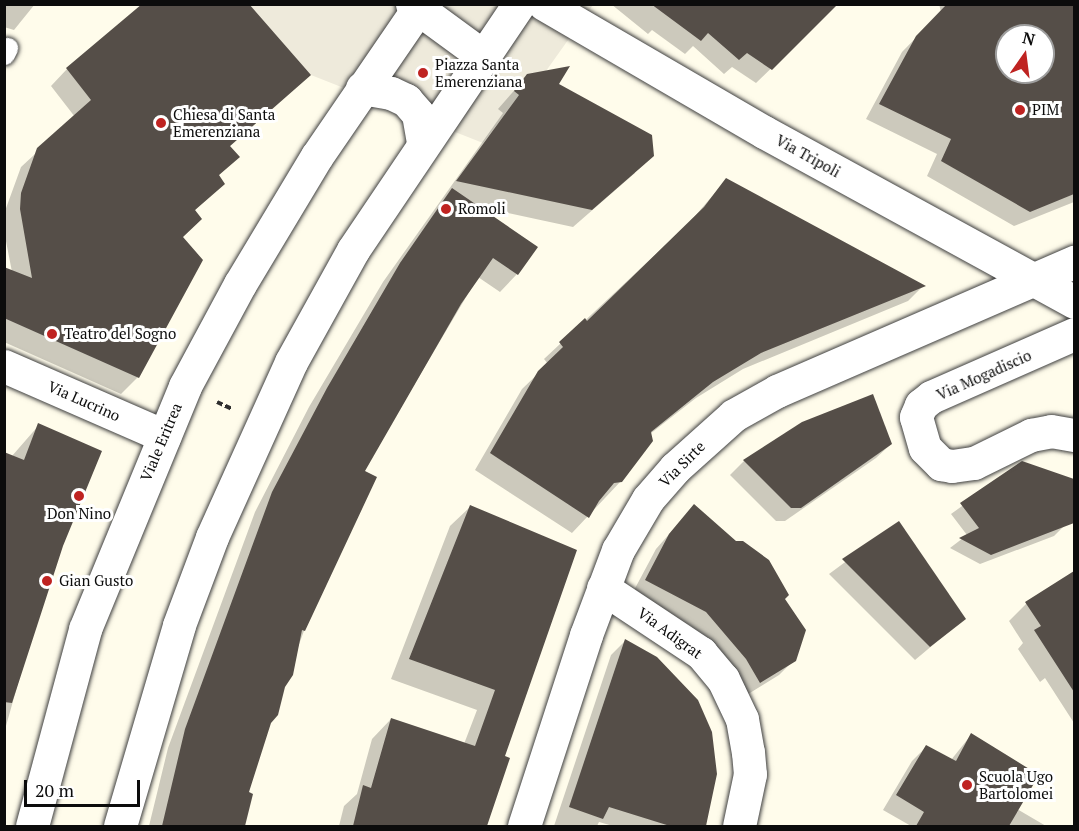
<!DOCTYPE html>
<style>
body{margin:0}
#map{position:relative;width:1079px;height:831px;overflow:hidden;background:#fffceb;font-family:"PT Serif",serif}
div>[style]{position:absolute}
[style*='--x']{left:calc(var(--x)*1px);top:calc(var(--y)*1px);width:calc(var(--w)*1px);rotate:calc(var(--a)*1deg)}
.plaza>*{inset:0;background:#eeeadb}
.shadow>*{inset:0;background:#0003}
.building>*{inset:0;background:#554e48}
.path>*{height:4px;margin-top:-2px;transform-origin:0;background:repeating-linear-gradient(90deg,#2e2e2e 0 6px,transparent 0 9px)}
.roads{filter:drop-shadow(0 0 2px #3f3f3f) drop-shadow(0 0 2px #3f3f3f)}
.service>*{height:21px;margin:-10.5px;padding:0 10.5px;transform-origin:10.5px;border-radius:10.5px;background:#fff}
.minor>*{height:33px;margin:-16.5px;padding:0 16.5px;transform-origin:16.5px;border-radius:16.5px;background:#fff}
.tertiary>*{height:33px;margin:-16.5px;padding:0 16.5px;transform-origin:16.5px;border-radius:16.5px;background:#fff}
.dots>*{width:16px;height:16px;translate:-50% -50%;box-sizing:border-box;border:3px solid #fff;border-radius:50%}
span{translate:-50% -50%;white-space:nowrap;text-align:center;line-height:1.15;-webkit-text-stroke:6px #fff;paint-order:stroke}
.poi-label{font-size:15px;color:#0c0c0c}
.left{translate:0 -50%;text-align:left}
.street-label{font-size:15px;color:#0c0c0c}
.frame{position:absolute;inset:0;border:6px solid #0c0c0c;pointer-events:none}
.north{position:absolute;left:995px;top:24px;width:60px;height:60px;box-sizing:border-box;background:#fff;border:2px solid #9e9e9e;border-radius:50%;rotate:14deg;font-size:16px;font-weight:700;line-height:24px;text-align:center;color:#0c0c0c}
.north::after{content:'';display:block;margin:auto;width:21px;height:27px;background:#bf2321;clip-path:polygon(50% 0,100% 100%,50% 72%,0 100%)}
.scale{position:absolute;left:24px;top:780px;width:116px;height:27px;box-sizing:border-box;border:3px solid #0c0c0c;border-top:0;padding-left:8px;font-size:18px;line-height:21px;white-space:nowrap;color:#0c0c0c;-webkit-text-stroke:4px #fff;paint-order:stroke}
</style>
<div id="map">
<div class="plaza">
<div style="clip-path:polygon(249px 5px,593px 5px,546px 71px,519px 95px,483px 143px,311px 75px)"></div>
</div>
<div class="shadow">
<div style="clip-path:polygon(4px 4px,35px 4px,14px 30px,4px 27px)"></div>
<div style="clip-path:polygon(611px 4px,810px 4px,823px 18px,756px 83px,732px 67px,724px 74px,693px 46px,685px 54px,652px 30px,648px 34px)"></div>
<div style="clip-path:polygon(evenodd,939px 4px,1074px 4px,1074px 202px,1014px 226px,927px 176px,937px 154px,866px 119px,902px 52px,941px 12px,939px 4px,1007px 36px,1043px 36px,1043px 72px,1007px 72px,1007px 36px)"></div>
<div style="clip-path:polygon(67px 69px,309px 75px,229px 147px,237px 157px,218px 176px,206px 200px,194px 211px,181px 237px,138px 377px,121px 394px,4px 342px,4px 269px,12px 272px,4px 231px,5px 211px,21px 167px,75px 117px,51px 86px)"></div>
<div style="clip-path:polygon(527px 76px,556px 85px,635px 173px,573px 227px,476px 206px,517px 274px,500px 292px,478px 277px,363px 471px,270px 723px,247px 793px,251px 795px,243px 826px,149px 826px,168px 748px,255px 512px,309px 407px,383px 282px,503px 113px,498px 109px)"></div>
<div style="clip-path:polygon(726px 180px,923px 286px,908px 301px,743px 369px,696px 398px,650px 434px,621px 481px,572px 533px,475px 470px,522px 389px,548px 364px,544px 359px,689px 223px)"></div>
<div style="clip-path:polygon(803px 424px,891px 444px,876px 458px,785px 521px,776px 521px,730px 475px,744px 461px)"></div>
<div style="clip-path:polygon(39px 425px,32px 634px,4px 733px,4px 453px,12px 456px)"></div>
<div style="clip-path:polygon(1022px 463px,1074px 481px,1074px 496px,1064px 526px,1054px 536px,980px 564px,950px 548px,967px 535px,951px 514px)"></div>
<div style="clip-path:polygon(694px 506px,783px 599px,794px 660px,779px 675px,745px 696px,732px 673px,691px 626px,632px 594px,656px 549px)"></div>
<div style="clip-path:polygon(470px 507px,575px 551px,503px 757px,508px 759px,485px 826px,339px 826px,344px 806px,357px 794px,372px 739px,391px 719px,464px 744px,477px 710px,391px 679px,450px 526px)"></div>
<div style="clip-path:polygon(898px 523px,964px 619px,915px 660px,829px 574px)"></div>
<div style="clip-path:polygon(1074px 572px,1074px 723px,1045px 678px,1040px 682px,1018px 649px,1023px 643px,1009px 621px,1026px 604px)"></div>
<div style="clip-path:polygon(625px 641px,656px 658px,696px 701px,715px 774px,703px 826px,613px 826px,599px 822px,597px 826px,554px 826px,611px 655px)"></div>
<div style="clip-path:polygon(971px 735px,1017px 809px,1046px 826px,911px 826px,883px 810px,912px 761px,926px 747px,951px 760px)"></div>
</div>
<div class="building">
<div style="clip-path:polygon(142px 4px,249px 4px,311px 75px,230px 146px,240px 157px,219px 175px,225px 184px,195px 210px,202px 219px,183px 237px,203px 260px,139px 378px,4px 318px,4px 267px,32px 278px,20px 209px,21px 193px,37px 148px,91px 100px,66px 68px)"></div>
<div style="clip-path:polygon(651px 4px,838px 4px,772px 70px,747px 53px,739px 60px,708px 33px,701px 41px)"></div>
<div style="clip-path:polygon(evenodd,947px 4px,1074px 4px,1074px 194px,1030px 212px,941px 161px,951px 139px,879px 104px,916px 36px,947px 4px,1007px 36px,1043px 36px,1043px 72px,1007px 72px,1007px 36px)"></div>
<div style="clip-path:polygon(570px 66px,559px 84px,652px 135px,654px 156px,592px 210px,456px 181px,519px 95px,514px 91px,527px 74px)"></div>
<div style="clip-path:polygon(726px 178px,926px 286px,761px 353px,713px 382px,651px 432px,653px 441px,622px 482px,614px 483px,599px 501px,589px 518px,490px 453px,538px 371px,563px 347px,559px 342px,585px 318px,587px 321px,704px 207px)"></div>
<div style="clip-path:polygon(452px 188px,538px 247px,518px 275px,493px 258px,461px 304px,365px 471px,377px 477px,305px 631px,302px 630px,293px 675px,285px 687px,278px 715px,271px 723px,249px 792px,253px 794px,245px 826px,162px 826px,185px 729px,272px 492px,327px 388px,400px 263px)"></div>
<div style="clip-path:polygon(873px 394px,892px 444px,801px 508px,791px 508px,743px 460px,802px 422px)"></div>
<div style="clip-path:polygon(38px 423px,102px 451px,63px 546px,12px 703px,4px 702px,4px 452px,24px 460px)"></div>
<div style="clip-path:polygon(1022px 461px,1074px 479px,1074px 523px,991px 555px,959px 538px,979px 528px,960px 503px)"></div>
<div style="clip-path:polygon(694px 504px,736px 541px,743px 541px,769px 560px,789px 595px,785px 599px,806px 630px,796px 661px,760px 683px,746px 659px,706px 612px,645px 580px,669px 534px)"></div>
<div style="clip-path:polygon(470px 505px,577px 550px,505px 756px,510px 758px,487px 826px,353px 826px,363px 785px,371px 788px,391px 718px,475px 746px,495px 690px,409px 659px)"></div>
<div style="clip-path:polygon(899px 521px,966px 619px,930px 647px,842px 559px)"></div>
<div style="clip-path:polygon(1074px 571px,1074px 692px,1034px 630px,1041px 626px,1025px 602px)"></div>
<div style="clip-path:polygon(625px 639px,657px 657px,698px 700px,712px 732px,717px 774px,706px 826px,670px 826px,609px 807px,603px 819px,569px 807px)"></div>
<div style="clip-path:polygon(971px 733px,1039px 775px,1009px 826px,916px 826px,924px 812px,896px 795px,926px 745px,956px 761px)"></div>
</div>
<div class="path">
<div style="--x:217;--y:402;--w:17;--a:25"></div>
</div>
<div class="roads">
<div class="service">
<div style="--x:4;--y:54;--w:7;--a:-63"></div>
</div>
<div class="minor">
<div style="--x:362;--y:88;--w:29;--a:10"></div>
<div style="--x:391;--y:93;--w:17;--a:25"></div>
<div style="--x:406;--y:100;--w:18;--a:49"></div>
<div style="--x:418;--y:114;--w:28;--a:80"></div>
<div style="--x:1074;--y:334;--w:156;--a:156.2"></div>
<div style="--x:931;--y:397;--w:13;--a:141"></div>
<div style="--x:921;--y:405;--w:13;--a:113"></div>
<div style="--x:916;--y:417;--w:32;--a:74"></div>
<div style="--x:925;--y:448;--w:23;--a:45"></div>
<div style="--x:941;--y:464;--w:11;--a:10"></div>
<div style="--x:952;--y:466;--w:22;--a:-8"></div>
<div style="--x:974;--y:463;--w:64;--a:-26.2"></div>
<div style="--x:1031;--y:435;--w:20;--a:-11"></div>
<div style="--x:1051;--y:431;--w:23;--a:10"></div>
<div style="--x:4;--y:366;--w:175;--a:23.6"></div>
<div style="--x:603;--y:588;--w:118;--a:33.6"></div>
<div style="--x:701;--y:653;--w:34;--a:50"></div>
<div style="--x:723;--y:679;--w:44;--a:64.6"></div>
<div style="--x:742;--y:719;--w:34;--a:80"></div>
<div style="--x:748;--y:752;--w:22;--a:85"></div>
<div style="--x:750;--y:774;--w:53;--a:101.9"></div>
<div style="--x:524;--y:826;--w:201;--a:-72"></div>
<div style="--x:586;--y:635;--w:91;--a:-69.4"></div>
<div style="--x:618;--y:550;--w:59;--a:-59.5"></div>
<div style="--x:648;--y:499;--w:41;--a:-48.9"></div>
<div style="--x:675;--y:468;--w:79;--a:-41.9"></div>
<div style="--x:734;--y:415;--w:49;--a:-29.2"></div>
<div style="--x:777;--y:391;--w:324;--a:-23.5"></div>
</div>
<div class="tertiary">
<div style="--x:412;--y:4;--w:88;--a:36.2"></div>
<div style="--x:544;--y:4;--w:255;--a:30.2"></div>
<div style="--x:764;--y:132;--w:354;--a:28.7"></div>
<div style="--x:32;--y:826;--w:204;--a:-74.9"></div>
<div style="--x:85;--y:629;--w:263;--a:-67.6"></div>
<div style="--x:185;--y:386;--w:116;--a:-61.7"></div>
<div style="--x:240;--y:284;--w:149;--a:-59"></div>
<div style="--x:317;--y:156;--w:184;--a:-55.6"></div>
<div style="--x:120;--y:826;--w:209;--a:-73.6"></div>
<div style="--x:179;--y:625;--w:94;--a:-69.4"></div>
<div style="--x:212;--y:537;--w:192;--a:-65.7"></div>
<div style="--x:291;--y:362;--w:128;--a:-61"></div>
<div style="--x:353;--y:250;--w:297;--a:-56"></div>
</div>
</div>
<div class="dots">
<div style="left:423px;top:73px;background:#bf2321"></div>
<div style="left:1020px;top:110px;background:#bf2321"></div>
<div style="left:161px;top:123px;background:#bf2321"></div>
<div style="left:446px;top:209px;background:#bf2321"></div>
<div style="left:52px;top:334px;background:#bf2321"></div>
<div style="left:79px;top:496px;background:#bf2321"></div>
<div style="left:47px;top:581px;background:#bf2321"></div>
<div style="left:967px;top:785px;background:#bf2321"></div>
</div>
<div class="poi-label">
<span class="left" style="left:435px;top:73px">Piazza Santa<br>Emerenziana</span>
<span class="left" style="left:1032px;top:110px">PIM</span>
<span class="left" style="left:173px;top:123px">Chiesa di Santa<br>Emerenziana</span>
<span class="left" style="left:458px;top:209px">Romoli</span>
<span class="left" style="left:64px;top:334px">Teatro del Sogno</span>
<span style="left:79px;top:514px">Don Nino</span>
<span class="left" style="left:59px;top:581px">Gian Gusto</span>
<span class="left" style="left:979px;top:785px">Scuola Ugo<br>Bartolomei</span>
</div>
<div class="street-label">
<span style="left:808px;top:156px;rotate:29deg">Via Tripoli</span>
<span style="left:984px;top:375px;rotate:-24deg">Via Mogadiscio</span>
<span style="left:84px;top:401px;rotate:24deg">Via Lucrino</span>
<span style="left:161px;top:442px;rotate:-67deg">Viale Eritrea</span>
<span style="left:682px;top:464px;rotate:-45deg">Via Sirte</span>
<span style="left:670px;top:633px;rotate:36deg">Via Adigrat</span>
</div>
<div class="frame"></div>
<div class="north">N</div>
<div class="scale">20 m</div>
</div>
